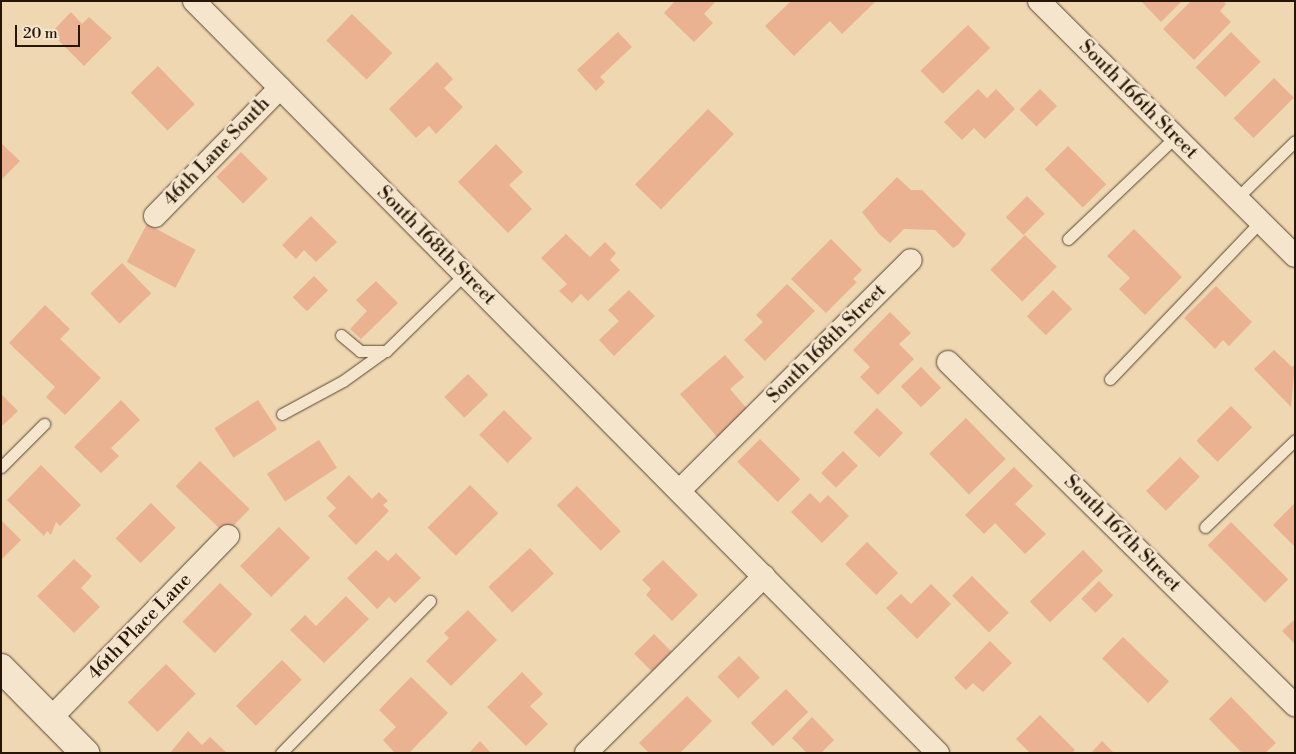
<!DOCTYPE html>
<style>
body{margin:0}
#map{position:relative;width:1296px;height:754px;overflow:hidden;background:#eed7b1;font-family:"Libre Bodoni",serif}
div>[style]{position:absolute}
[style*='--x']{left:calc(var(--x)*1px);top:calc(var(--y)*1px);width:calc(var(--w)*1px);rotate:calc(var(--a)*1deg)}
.building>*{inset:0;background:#eab291;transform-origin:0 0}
.roads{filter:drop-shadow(0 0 1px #584632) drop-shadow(0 0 1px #584632)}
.lane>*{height:11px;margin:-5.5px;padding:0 5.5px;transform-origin:5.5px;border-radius:5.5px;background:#f4e5cc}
.street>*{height:22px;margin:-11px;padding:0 11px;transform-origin:11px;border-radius:11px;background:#f4e5cc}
.secondary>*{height:28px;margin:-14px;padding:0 14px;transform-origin:14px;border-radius:14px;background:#f4e5cc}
span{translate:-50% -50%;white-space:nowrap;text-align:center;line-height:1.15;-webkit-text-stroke:5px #f4e5cc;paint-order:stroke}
.street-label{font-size:19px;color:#261607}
.frame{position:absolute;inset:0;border:2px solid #261607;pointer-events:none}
.scale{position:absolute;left:15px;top:25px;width:65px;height:22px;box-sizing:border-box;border:2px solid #261607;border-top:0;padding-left:6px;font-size:15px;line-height:18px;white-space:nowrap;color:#261607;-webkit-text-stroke:4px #f4e5cc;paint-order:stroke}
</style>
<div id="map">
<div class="building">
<div style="clip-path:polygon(675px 1px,716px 1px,704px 14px,713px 23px,694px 42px,664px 13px)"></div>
<div style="clip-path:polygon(791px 1px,876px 1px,842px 34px,830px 21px,794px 56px,765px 26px)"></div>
<div style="clip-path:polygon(1141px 1px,1182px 1px,1161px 22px)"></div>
<div style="clip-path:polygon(1191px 1px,1223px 1px,1226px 4px,1220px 11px,1231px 22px,1194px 60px,1163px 29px)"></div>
<div style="clip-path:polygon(71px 12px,82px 24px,89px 17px,112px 38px,84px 66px,51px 33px)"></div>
<div style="left:352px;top:14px;width:56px;height:37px;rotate:44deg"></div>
<div style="left:968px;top:25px;width:32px;height:66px;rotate:46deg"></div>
<div style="clip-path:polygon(618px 32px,632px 47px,600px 77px,605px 82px,596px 91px,577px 70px)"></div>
<div style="left:1231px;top:32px;width:42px;height:50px;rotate:45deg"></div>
<div style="clip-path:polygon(437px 62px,453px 79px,444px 88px,463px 107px,436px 134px,429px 126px,416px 138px,389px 109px)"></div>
<div style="left:158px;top:66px;width:53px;height:38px;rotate:46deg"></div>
<div style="left:1274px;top:78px;width:28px;height:57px;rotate:45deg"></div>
<div style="clip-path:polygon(978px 89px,987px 98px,996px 89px,1015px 109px,985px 139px,974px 128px,962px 140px,944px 122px)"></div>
<div style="left:1040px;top:89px;width:24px;height:29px;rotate:45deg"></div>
<div style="left:708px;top:109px;width:36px;height:105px;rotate:44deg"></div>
<div style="clip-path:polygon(1px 143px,20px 161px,1px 180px)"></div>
<div style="clip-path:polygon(496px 144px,523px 172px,509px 185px,532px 209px,508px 233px,458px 182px)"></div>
<div style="left:1068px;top:146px;width:54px;height:33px;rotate:45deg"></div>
<div style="left:241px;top:152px;width:38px;height:35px;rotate:45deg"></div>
<div style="clip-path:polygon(897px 177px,911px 190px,922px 190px,966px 234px,959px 244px,953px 248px,935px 230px,904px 229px,890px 243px,879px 234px,862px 212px)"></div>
<div style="left:1027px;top:196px;width:25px;height:30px;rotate:45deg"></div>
<div style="clip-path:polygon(311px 216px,337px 242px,316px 262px,304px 250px,296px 259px,282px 245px)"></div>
<div style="left:147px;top:224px;width:55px;height:43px;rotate:28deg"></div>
<div style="clip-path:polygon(1134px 229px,1182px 277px,1145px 315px,1119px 289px,1130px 278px,1107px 256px)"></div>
<div style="clip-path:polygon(566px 234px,590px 257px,605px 242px,616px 253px,610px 260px,620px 270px,588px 301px,581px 294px,572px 303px,559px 291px,567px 284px,541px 258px)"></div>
<div style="left:1025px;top:235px;width:45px;height:49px;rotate:45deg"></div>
<div style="clip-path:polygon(831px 239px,862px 270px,853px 279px,857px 282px,826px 313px,791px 279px)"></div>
<div style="left:122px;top:263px;width:42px;height:44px;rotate:46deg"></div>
<div style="left:314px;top:276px;width:20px;height:30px;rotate:45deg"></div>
<div style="clip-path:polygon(376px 281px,398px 303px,361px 339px,350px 329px,367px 311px,356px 300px)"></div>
<div style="clip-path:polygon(787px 284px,815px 311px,765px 361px,744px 340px,763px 322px,756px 315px)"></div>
<div style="clip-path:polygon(1216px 286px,1252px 322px,1229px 346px,1223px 340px,1215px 349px,1184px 318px)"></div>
<div style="clip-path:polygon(629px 290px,655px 316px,614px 356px,599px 340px,619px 321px,608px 310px)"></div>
<div style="left:1053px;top:290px;width:27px;height:37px;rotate:45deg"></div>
<div style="clip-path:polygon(45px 305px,70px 329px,60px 339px,101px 378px,65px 415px,46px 397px,55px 387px,9px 343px)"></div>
<div style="clip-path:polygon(890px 312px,911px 333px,899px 344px,914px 359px,878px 395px,860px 377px,870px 367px,853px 350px)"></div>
<div style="clip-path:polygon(1274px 350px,1292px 367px,1295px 364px,1291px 407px,1254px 369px)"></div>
<div style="clip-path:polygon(725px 355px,744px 377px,730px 389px,749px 411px,718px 438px,680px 394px)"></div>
<div style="left:921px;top:367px;width:29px;height:28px;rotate:46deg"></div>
<div style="left:468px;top:374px;width:29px;height:33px;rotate:46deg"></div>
<div style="clip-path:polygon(1px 394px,18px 411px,1px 427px)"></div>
<div style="clip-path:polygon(121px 400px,140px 420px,111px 448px,119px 456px,101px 473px,74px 447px)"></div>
<div style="left:258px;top:400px;width:35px;height:52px;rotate:57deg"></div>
<div style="left:1231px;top:406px;width:30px;height:49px;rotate:45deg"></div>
<div style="left:877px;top:408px;width:36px;height:34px;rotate:44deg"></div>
<div style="left:504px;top:410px;width:40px;height:35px;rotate:45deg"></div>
<div style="left:966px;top:418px;width:57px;height:51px;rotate:46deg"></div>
<div style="left:760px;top:439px;width:57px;height:32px;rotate:45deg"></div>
<div style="left:319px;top:440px;width:33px;height:62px;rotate:57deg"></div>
<div style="left:843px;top:451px;width:21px;height:31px;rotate:45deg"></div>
<div style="left:1180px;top:457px;width:28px;height:48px;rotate:45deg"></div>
<div style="left:200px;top:461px;width:69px;height:35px;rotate:44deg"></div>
<div style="clip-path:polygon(41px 465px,81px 505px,60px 526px,56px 522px,51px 535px,47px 531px,44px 536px,7px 500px)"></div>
<div style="clip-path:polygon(1014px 467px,1033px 486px,1015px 504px,1046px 534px,1025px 554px,995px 523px,984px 534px,965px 515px)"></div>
<div style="clip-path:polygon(349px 475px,372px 499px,379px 492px,388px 501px,383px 505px,389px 511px,356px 545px,328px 516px,336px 508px,326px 498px)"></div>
<div style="left:470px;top:485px;width:40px;height:60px;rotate:45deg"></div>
<div style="left:577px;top:486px;width:63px;height:28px;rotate:46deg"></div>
<div style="clip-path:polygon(810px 493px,820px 503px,828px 495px,849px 516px,822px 543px,791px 512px)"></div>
<div style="left:151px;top:503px;width:35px;height:50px;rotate:45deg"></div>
<div style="clip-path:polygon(1295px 503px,1295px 547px,1273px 525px)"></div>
<div style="clip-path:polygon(1px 520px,21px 540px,1px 560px)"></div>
<div style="left:1231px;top:522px;width:81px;height:33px;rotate:45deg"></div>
<div style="left:279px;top:527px;width:44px;height:55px;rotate:45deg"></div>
<div style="left:867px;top:542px;width:44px;height:31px;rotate:45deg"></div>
<div style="left:530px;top:548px;width:35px;height:57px;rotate:47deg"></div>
<div style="clip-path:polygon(376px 550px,388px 561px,396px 553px,421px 578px,395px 603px,389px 597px,377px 609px,347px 578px)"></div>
<div style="left:1083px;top:550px;width:29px;height:74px;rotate:46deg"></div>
<div style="clip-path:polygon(74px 559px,92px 576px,81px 588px,100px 607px,74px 633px,37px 596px)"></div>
<div style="clip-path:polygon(663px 560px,698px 595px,672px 621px,646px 595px,651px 589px,642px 580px)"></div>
<div style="left:972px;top:576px;width:52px;height:28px;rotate:45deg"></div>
<div style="left:1099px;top:581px;width:20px;height:25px;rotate:45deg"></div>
<div style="left:220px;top:583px;width:45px;height:54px;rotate:44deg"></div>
<div style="clip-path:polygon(931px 584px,951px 604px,917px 639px,886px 608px,901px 594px,911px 604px)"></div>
<div style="clip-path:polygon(346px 596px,369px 619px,324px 663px,290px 630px,305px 615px,316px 626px)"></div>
<div style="clip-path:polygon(468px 610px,497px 640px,451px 686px,426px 661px,449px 638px,444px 633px)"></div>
<div style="clip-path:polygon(1295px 619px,1295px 644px,1282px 631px)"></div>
<div style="left:654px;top:634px;width:25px;height:28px;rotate:45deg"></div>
<div style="left:1123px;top:637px;width:64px;height:30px;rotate:44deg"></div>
<div style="clip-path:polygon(990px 641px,1012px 663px,983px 692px,973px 683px,966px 690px,954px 678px)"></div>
<div style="left:739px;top:656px;width:30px;height:30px;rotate:46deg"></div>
<div style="left:282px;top:660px;width:28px;height:65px;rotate:45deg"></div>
<div style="left:166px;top:664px;width:42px;height:54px;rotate:45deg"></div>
<div style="clip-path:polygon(522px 672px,543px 694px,530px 706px,548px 724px,526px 746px,487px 707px)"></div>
<div style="clip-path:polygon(411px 677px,448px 713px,409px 753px,395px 753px,383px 740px,396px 727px,379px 710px)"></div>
<div style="left:786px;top:689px;width:32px;height:49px;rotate:46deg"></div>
<div style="clip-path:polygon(687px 696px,712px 721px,680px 753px,649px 753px,639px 743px)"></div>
<div style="clip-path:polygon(1231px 697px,1276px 743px,1265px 753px,1242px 753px,1209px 719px)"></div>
<div style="clip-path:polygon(1040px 715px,1075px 750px,1072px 753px,1030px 753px,1016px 739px)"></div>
<div style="clip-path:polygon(812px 717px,834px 740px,821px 753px,807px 753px,792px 738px)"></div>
<div style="clip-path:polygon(188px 731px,202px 745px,210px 737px,227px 753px,170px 753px)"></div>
<div style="clip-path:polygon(480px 741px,491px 753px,469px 753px)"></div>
<div style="clip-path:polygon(1102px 741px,1114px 753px,1091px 753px)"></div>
</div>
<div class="roads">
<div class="lane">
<div style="--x:1237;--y:198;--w:81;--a:-44.5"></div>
<div style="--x:1068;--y:239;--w:148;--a:-43.6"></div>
<div style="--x:341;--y:335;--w:25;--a:40"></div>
<div style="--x:360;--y:351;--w:26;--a:0"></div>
<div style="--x:386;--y:351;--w:110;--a:-44.3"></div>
<div style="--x:1110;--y:379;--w:219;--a:-46.3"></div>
<div style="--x:282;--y:414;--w:69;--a:-28.4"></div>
<div style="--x:343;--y:381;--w:48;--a:-35.7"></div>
<div style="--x:1;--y:467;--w:61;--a:-45"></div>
<div style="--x:1205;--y:527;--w:125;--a:-44"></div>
<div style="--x:281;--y:753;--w:213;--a:-45.6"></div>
</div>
<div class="street">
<div style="--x:194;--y:1;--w:1058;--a:45.31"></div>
<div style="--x:1039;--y:1;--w:361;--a:44.9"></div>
<div style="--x:155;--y:216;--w:179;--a:-45.7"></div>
<div style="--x:948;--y:362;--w:488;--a:44.7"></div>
<div style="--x:679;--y:491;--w:327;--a:-44.9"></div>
<div style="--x:51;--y:718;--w:254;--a:-45.8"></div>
<div style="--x:586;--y:753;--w:251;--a:-44.8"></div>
</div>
<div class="secondary">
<div style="--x:1;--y:668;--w:120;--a:45.3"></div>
</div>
</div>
<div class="street-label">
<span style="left:1138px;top:100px;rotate:45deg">South 166th Street</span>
<span style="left:217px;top:152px;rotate:-46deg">46th Lane South</span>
<span style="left:436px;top:246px;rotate:45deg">South 168th Street</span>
<span style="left:827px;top:344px;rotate:-45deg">South 168th Street</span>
<span style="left:1122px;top:534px;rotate:45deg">South 167th Street</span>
<span style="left:140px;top:627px;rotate:-46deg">46th Place Lane</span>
</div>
<div class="frame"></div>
<div class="scale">20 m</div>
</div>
